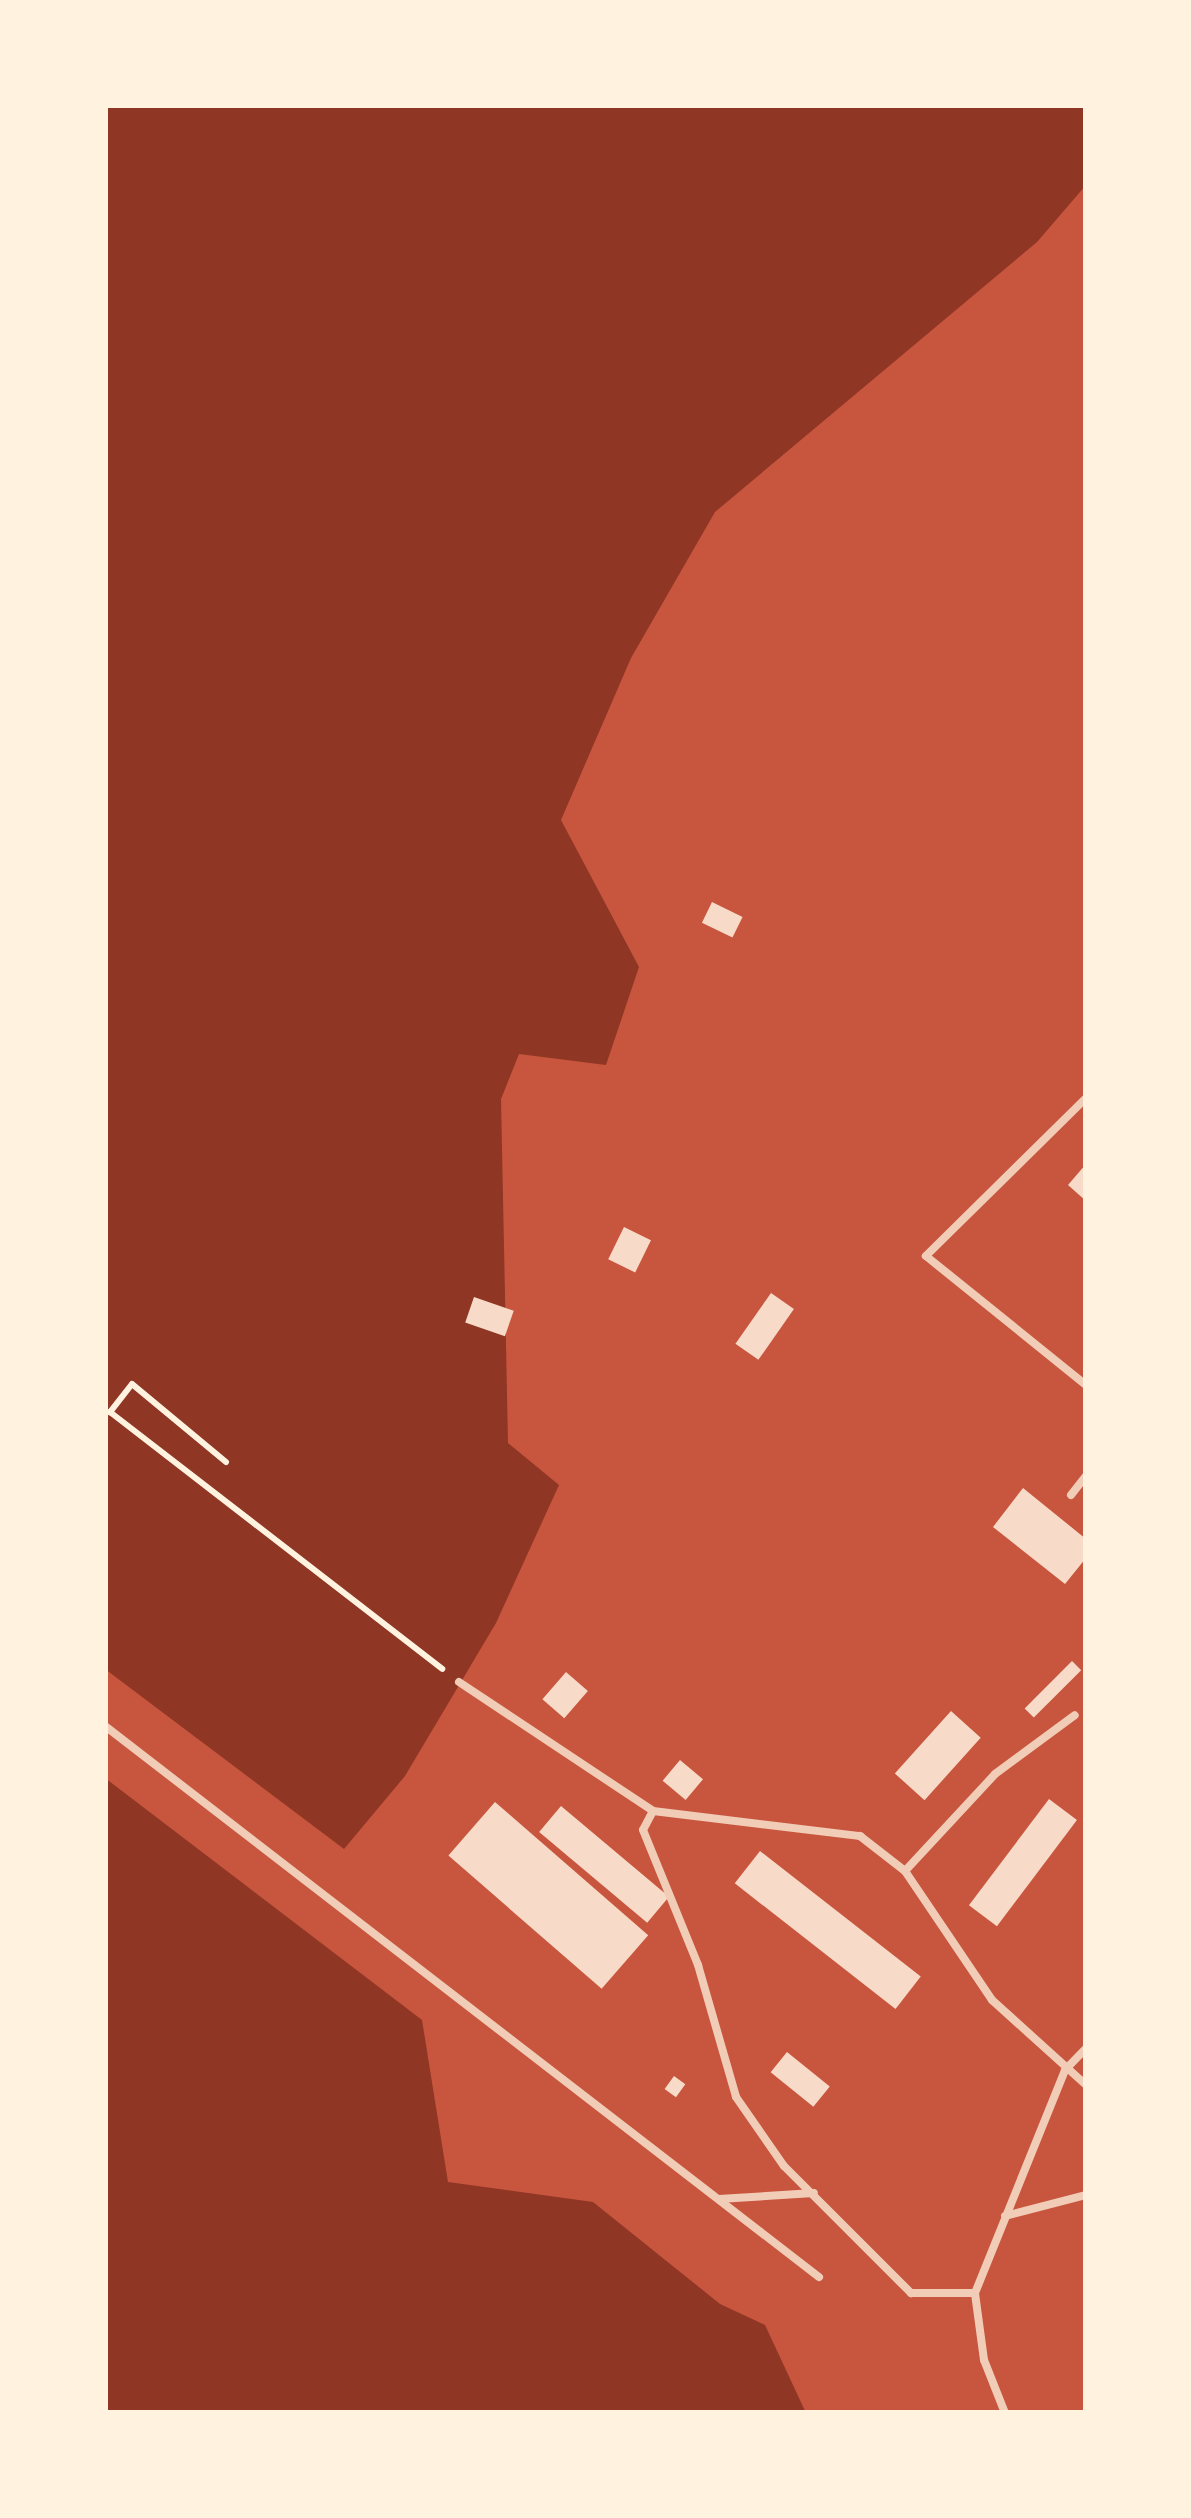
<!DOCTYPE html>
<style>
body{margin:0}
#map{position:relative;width:1191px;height:2518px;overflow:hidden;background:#c8553d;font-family:Arial,sans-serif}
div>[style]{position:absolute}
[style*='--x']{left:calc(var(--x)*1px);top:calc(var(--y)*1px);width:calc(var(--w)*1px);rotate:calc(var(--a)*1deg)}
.water>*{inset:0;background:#8f3625}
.building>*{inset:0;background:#f7dbc8;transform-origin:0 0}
.path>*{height:6px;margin:-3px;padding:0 3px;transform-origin:3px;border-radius:3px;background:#fff3e0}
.service>*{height:8px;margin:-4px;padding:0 4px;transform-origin:4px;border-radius:4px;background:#f1ccb7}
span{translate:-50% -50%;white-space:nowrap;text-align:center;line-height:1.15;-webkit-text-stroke:10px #fff3e0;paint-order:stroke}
.frame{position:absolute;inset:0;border:108px solid #fff3e0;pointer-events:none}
</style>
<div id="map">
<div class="water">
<div style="clip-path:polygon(105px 105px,1086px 105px,1086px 185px,1037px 242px,715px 512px,631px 658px,561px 820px,639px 967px,606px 1065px,519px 1054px,501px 1099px,508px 1443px,559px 1485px,496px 1623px,405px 1776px,344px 1849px,105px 1669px)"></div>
<div style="clip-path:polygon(105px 1778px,422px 2020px,448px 2182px,593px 2202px,720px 2304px,765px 2325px,806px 2413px,105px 2413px)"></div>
</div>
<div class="building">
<div style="left:712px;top:902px;width:34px;height:23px;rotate:26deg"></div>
<div style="clip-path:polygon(1086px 1164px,1086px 1201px,1068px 1185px)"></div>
<div style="left:624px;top:1227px;width:30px;height:36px;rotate:26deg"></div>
<div style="left:771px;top:1293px;width:28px;height:62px;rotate:35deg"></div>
<div style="left:474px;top:1297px;width:42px;height:27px;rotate:19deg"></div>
<div style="clip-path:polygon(1023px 1488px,1086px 1539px,1086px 1558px,1065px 1584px,993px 1527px)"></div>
<div style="left:1072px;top:1661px;width:13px;height:67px;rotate:45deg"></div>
<div style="left:566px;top:1672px;width:29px;height:36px;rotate:41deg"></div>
<div style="left:951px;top:1711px;width:40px;height:84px;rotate:42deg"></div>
<div style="left:680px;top:1760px;width:30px;height:27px;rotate:40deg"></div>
<div style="left:1049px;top:1799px;width:35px;height:133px;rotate:37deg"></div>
<div style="left:495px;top:1802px;width:203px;height:71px;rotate:41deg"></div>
<div style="left:561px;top:1806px;width:141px;height:34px;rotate:40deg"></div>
<div style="left:760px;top:1851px;width:204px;height:41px;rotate:38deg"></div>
<div style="left:787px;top:2052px;width:55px;height:26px;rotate:39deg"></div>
<div style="left:674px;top:2076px;width:14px;height:16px;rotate:36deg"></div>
</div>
<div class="path">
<div style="--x:226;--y:1462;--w:122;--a:-140.3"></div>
<div style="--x:132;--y:1384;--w:36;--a:128"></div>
<div style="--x:110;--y:1412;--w:420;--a:37.7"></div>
</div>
<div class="service">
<div style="--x:1086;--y:1098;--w:225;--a:135.4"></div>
<div style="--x:926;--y:1256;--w:206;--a:38.9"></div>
<div style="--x:1071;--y:1495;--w:24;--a:-52"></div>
<div style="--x:459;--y:1682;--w:233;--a:33.6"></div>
<div style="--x:653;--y:1811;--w:209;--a:6.9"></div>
<div style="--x:860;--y:1836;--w:57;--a:37.9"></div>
<div style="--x:905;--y:1871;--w:156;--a:56"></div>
<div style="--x:992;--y:2000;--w:127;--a:42.1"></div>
<div style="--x:105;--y:1726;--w:902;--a:37.66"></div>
<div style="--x:653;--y:1811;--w:21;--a:118"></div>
<div style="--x:643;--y:1830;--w:146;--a:67.8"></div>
<div style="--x:698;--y:1965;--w:137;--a:73.9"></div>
<div style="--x:736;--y:2097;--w:84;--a:55.2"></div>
<div style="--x:784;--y:2166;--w:180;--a:45"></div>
<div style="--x:911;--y:2293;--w:64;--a:0"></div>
<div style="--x:905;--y:1871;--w:132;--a:-47.1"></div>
<div style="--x:995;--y:1774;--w:99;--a:-36.4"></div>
<div style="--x:719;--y:2199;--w:95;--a:-3.6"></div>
<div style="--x:1005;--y:2216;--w:84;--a:-14.5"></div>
<div style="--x:1005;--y:2413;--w:57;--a:-111.6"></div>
<div style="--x:984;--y:2360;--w:68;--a:-97.7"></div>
<div style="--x:975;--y:2293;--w:240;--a:-68"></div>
<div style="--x:1065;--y:2070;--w:30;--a:-46"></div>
</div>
<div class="frame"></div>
</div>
